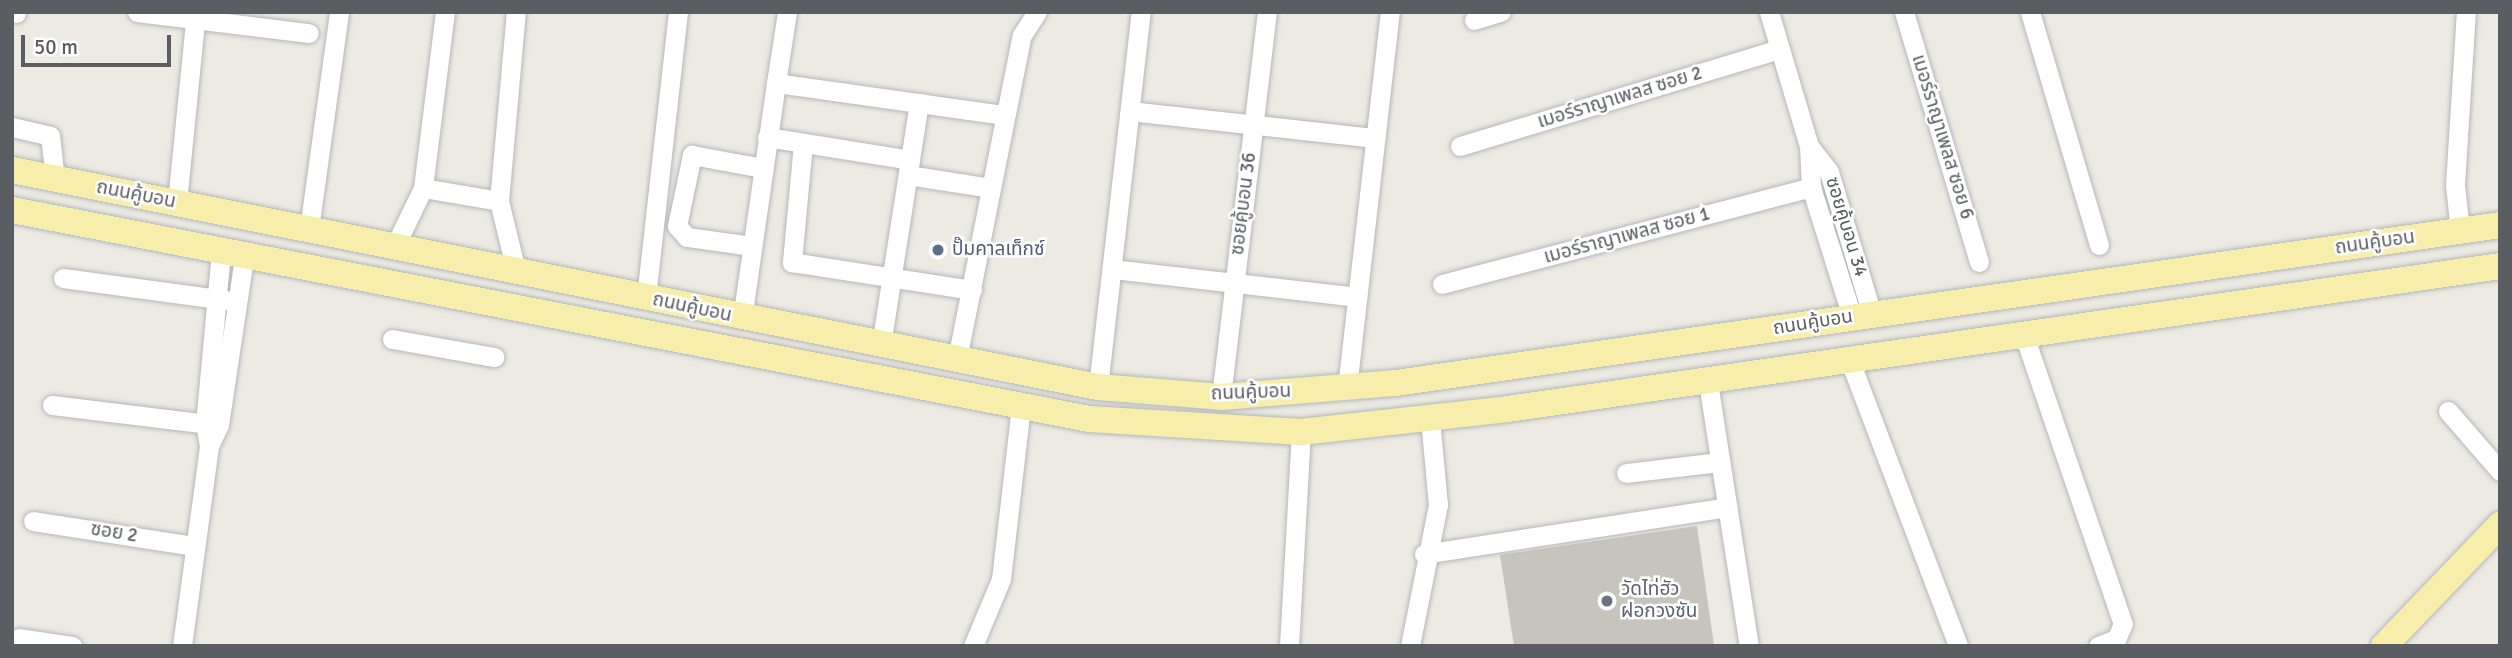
<!DOCTYPE html>
<meta charset="utf-8">
<style>
body{margin:0}
#map{position:relative;width:2512px;height:658px;overflow:hidden;background:#eceae2;font-family:Signika,"Noto Sans Thai",sans-serif}
div>[style]{position:absolute}
[style*='--x']{left:calc(var(--x)*1px);top:calc(var(--y)*1px);width:calc(var(--w)*1px);rotate:calc(var(--a)*1deg)}
.building>*{inset:0;background:#c7c4be}
.roads{filter:drop-shadow(0 0 2px #b4b7bb) drop-shadow(0 0 2px #b4b7bb)}
.minor>*{height:19px;margin:-9.5px;padding:0 9.5px;transform-origin:9.5px;border-radius:9.5px;background:#fff}
.major>*{height:26px;margin:-13px;padding:0 13px;transform-origin:13px;border-radius:13px;background:#f7eeac}
.dots>*{width:19px;height:19px;translate:-50% -50%;box-sizing:border-box;border:4px solid #fff;border-radius:50%}
span{translate:-50% -50%;white-space:nowrap;text-align:center;line-height:1.15;-webkit-text-stroke:5px #fff;paint-order:stroke}
.street-label{font-size:19px;color:#5a5d61}
.service-label{font-size:19px;color:#4e5e75}
.left{translate:0 -50%;text-align:left}
.worship-label{font-size:19px;color:#5b616d}
.frame{position:absolute;inset:0;border:14px solid #5a5d61;pointer-events:none}
.scale{position:absolute;left:21px;top:35px;width:150px;height:32px;box-sizing:border-box;border:4px solid #5a5d61;border-top:0;padding-left:9px;font-size:21px;line-height:24px;white-space:nowrap;color:#5a5d61;-webkit-text-stroke:5px #fff;paint-order:stroke}
</style>
<div id="map">
<div class="building">
<div style="clip-path:polygon(1697px 526px,1714px 646px,1514px 646px,1500px 555px)"></div>
</div>
<div class="roads">
<div class="minor">
<div style="--x:16;--y:12;--w:1;--a:90"></div>
<div style="--x:137;--y:12;--w:173;--a:7"></div>
<div style="--x:1769;--y:12;--w:140;--a:73.4"></div>
<div style="--x:1809;--y:146;--w:41;--a:87.2"></div>
<div style="--x:1811;--y:187;--w:136;--a:72.5"></div>
<div style="--x:1904;--y:12;--w:261;--a:73.3"></div>
<div style="--x:2030;--y:12;--w:243;--a:73.5"></div>
<div style="--x:1474;--y:20;--w:28;--a:-17"></div>
<div style="--x:776;--y:83;--w:72;--a:-81.2"></div>
<div style="--x:1130;--y:111;--w:247;--a:6.3"></div>
<div style="--x:12;--y:127;--w:39;--a:13"></div>
<div style="--x:50;--y:136;--w:43;--a:83.4"></div>
<div style="--x:767;--y:137;--w:145;--a:9.1"></div>
<div style="--x:803;--y:143;--w:120;--a:95.3"></div>
<div style="--x:792;--y:262;--w:182;--a:8.8"></div>
<div style="--x:1460;--y:146;--w:334;--a:-16.9"></div>
<div style="--x:1809;--y:146;--w:33;--a:52"></div>
<div style="--x:1829;--y:172;--w:148;--a:73.2"></div>
<div style="--x:908;--y:175;--w:83;--a:9"></div>
<div style="--x:423;--y:188;--w:77;--a:9.7"></div>
<div style="--x:499;--y:201;--w:72;--a:76.3"></div>
<div style="--x:499;--y:201;--w:190;--a:-84.9"></div>
<div style="--x:177;--y:202;--w:191;--a:-84.3"></div>
<div style="--x:309;--y:229;--w:219;--a:-82.1"></div>
<div style="--x:2460;--y:231;--w:46;--a:-96.2"></div>
<div style="--x:2455;--y:185;--w:173;--a:-86.4"></div>
<div style="--x:395;--y:246;--w:64;--a:-64.2"></div>
<div style="--x:423;--y:188;--w:177;--a:-82.9"></div>
<div style="--x:752;--y:246;--w:66;--a:-172.1"></div>
<div style="--x:687;--y:237;--w:15;--a:-132"></div>
<div style="--x:677;--y:226;--w:73;--a:-78.1"></div>
<div style="--x:692;--y:155;--w:71;--a:10.5"></div>
<div style="--x:1112;--y:269;--w:247;--a:6.5"></div>
<div style="--x:63;--y:278;--w:164;--a:7.7"></div>
<div style="--x:1442;--y:284;--w:382;--a:-14.7"></div>
<div style="--x:646;--y:297;--w:287;--a:-83.6"></div>
<div style="--x:742;--y:319;--w:238;--a:-81.8"></div>
<div style="--x:776;--y:83;--w:230;--a:8"></div>
<div style="--x:2024;--y:335;--w:305;--a:71.1"></div>
<div style="--x:2123;--y:624;--w:17;--a:115"></div>
<div style="--x:2116;--y:639;--w:19;--a:159"></div>
<div style="--x:392;--y:339;--w:104;--a:10"></div>
<div style="--x:881;--y:345;--w:245;--a:-81.1"></div>
<div style="--x:957;--y:359;--w:330;--a:-78.7"></div>
<div style="--x:1022;--y:35;--w:27;--a:-57"></div>
<div style="--x:1850;--y:361;--w:305;--a:69.2"></div>
<div style="--x:1708;--y:382;--w:267;--a:81.2"></div>
<div style="--x:1098;--y:387;--w:377;--a:-83.5"></div>
<div style="--x:1347;--y:388;--w:378;--a:-83.5"></div>
<div style="--x:1221;--y:397;--w:388;--a:-83.2"></div>
<div style="--x:52;--y:405;--w:167;--a:6.9"></div>
<div style="--x:2448;--y:411;--w:79;--a:49.1"></div>
<div style="--x:209;--y:446;--w:22;--a:-100"></div>
<div style="--x:205;--y:424;--w:173;--a:-84.7"></div>
<div style="--x:1626;--y:473;--w:95;--a:-6.7"></div>
<div style="--x:33;--y:521;--w:164;--a:8.8"></div>
<div style="--x:1424;--y:554;--w:307;--a:-8.8"></div>
<div style="--x:19;--y:638;--w:54;--a:8.6"></div>
<div style="--x:182;--y:646;--w:202;--a:-82.3"></div>
<div style="--x:209;--y:446;--w:23;--a:-65"></div>
<div style="--x:219;--y:425;--w:170;--a:-81.5"></div>
<div style="--x:973;--y:646;--w:73;--a:-67.3"></div>
<div style="--x:1001;--y:579;--w:174;--a:-83.4"></div>
<div style="--x:1289;--y:646;--w:214;--a:-86.8"></div>
<div style="--x:1410;--y:646;--w:144;--a:-78.8"></div>
<div style="--x:1438;--y:505;--w:86;--a:-95.3"></div>
</div>
<div class="major">
<div style="--x:12;--y:170;--w:1107;--a:11.3"></div>
<div style="--x:1098;--y:387;--w:123;--a:4.6"></div>
<div style="--x:1221;--y:397;--w:176;--a:-4.6"></div>
<div style="--x:1396;--y:383;--w:1115;--a:-8.14"></div>
<div style="--x:12;--y:210;--w:1097;--a:10.98"></div>
<div style="--x:1089;--y:419;--w:212;--a:3.5"></div>
<div style="--x:1301;--y:432;--w:208;--a:-6.3"></div>
<div style="--x:1508;--y:409;--w:1002;--a:-8.2"></div>
<div style="--x:2384;--y:646;--w:168;--a:-46.2"></div>
</div>
</div>
<div class="dots">
<div style="left:938px;top:250px;background:#5c6f8a"></div>
<div style="left:1607px;top:601px;background:#6b7280"></div>
</div>
<div class="street-label">
<span style="left:1620px;top:98px;rotate:-17deg">เมอร์ราญาเพลส ซอย 2</span>
<span style="left:1942px;top:137px;rotate:73deg">เมอร์ราญาเพลส ซอย 6</span>
<span style="left:136px;top:195px;rotate:11deg">ถนนคู้บอน</span>
<span style="left:1244px;top:204px;rotate:-83deg">ซอยคู้บอน 36</span>
<span style="left:1846px;top:227px;rotate:73deg">ซอยคู้บอน 34</span>
<span style="left:1627px;top:236px;rotate:-15deg">เมอร์ราญาเพลส ซอย 1</span>
<span style="left:2375px;top:243px;rotate:-8deg">ถนนคู้บอน</span>
<span style="left:692px;top:308px;rotate:12deg">ถนนคู้บอน</span>
<span style="left:1813px;top:323px;rotate:-9deg">ถนนคู้บอน</span>
<span style="left:1251px;top:393px;rotate:-2deg">ถนนคู้บอน</span>
<span style="left:114px;top:533px;rotate:9deg">ซอย 2</span>
</div>
<div class="service-label">
<span class="left" style="left:952px;top:250px">ปั๊มคาลเท็กซ์</span>
</div>
<div class="worship-label">
<span class="left" style="left:1621px;top:601px">วัดไท่ฮัว<br>ฝอกวงซัน</span>
</div>
<div class="frame"></div>
<div class="scale">50 m</div>
</div>
